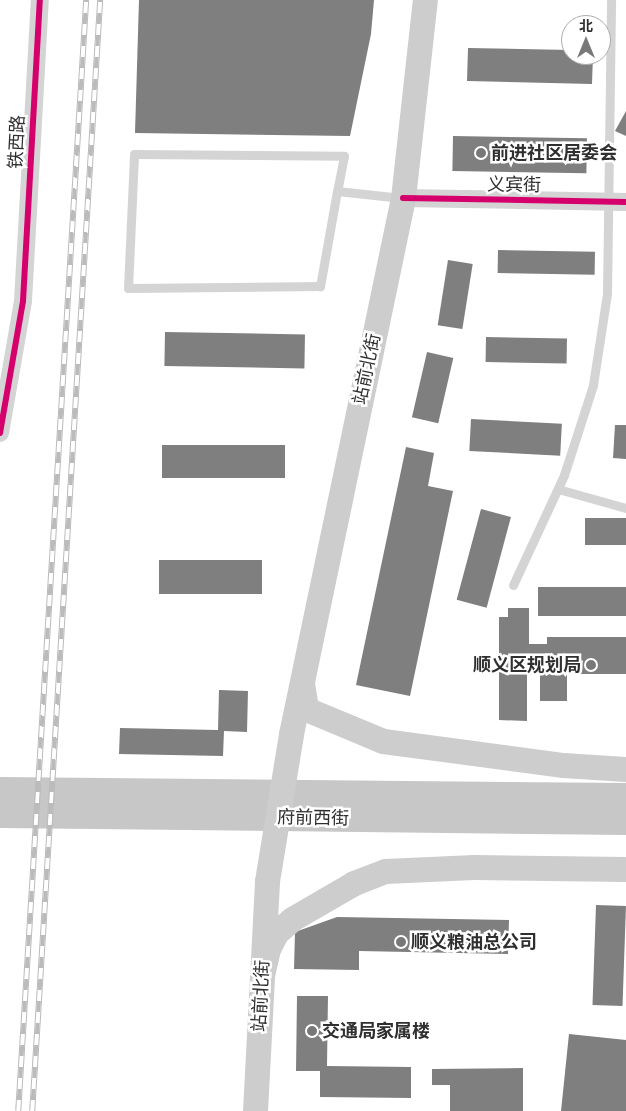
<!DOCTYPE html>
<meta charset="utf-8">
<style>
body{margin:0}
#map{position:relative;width:626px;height:1111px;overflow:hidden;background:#fff;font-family:Quicksand,"Noto Sans SC",sans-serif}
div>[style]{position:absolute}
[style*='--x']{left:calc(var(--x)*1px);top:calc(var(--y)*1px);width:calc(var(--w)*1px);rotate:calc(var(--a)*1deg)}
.building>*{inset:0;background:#7f7f7f;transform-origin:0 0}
.service>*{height:9px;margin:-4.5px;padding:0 4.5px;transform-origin:4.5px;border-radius:4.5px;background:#d4d4d4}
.minor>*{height:18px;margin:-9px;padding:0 9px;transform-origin:9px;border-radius:9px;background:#d4d4d4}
.secondary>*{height:25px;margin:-12.5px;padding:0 12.5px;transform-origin:12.5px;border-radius:12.5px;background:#cdcdcd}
.primary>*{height:28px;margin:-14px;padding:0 14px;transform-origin:14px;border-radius:14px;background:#c7c7c7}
.rail>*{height:5.5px;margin-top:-2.75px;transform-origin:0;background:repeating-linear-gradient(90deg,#fff 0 11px,#bbb 0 22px);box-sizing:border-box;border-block:1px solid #bbb}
.secondary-bridge>*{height:25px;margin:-12.5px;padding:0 12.5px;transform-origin:12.5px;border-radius:12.5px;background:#cdcdcd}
.cycleway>*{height:6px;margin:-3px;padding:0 3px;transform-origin:3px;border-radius:3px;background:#d6006c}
.dots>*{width:14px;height:14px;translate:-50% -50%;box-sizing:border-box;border:2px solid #fff;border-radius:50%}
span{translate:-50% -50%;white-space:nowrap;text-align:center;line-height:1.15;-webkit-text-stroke:5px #fff;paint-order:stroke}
.street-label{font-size:18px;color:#2f2f2f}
.poi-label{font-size:18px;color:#2f2f2f;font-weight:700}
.left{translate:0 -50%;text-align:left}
.right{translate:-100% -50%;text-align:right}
.north{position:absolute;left:561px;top:15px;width:50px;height:50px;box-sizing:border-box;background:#fff;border:1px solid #acacac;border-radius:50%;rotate:0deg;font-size:14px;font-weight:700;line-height:20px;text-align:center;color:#2f2f2f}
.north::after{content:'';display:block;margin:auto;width:18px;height:22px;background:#787878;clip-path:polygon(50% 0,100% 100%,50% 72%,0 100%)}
</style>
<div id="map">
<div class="building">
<div style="clip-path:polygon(139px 0,374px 0,371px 34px,350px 136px,135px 133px)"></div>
<div style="clip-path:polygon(468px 48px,571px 50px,571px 55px,593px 55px,592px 84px,467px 81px)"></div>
<div style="clip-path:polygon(626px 111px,626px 136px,615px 131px)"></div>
<div style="left:453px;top:136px;width:134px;height:35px;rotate:1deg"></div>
<div style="left:498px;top:250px;width:97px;height:23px;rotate:1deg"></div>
<div style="left:448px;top:260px;width:25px;height:66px;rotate:9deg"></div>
<div style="left:165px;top:332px;width:140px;height:34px;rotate:1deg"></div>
<div style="left:486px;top:337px;width:81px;height:25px;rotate:1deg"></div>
<div style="left:427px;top:352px;width:27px;height:67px;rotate:13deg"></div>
<div style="left:471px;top:419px;width:91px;height:32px;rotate:3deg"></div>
<div style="clip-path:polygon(615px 425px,626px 425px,626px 459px,613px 458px)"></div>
<div style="left:162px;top:445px;width:123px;height:33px"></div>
<div style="clip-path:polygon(406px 447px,434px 453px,428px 486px,453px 491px,410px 696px,356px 685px)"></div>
<div style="left:481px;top:509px;width:31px;height:94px;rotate:15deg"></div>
<div style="left:585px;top:518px;width:41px;height:27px"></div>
<div style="left:159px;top:560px;width:103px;height:34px"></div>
<div style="left:538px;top:587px;width:88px;height:29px"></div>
<div style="clip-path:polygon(508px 608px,529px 608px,529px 644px,547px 644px,547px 637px,626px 637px,626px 674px,567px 674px,567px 701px,540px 701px,540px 674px,556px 674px,556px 656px,527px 656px,527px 721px,499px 720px,499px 617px,508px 617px)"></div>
<div style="clip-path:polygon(219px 690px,248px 691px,247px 732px,224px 731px,223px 756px,119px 754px,120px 728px,218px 730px)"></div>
<div style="left:596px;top:905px;width:30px;height:100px;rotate:2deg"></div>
<div style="clip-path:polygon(337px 917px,509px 920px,508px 954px,359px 951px,359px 970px,294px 969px,295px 932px)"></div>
<div style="clip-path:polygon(297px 996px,328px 996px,327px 1066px,411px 1067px,411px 1098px,320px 1097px,320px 1071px,296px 1071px)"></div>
<div style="clip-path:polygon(569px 1034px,626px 1040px,626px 1111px,561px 1111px)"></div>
<div style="clip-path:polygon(523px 1068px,523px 1111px,450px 1111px,450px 1085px,432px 1085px,432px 1069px)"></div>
</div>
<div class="service">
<div style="--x:337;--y:191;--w:97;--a:100.1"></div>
<div style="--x:320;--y:286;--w:192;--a:179.4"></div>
<div style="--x:128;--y:288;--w:134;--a:-87.4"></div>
<div style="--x:134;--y:154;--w:210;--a:0.5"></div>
<div style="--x:344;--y:156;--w:36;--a:101"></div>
<div style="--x:337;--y:191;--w:65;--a:6.1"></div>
<div style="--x:558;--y:489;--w:71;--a:15.6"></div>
<div style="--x:513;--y:585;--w:121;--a:-65.1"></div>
<div style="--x:564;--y:475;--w:95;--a:-72.1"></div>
<div style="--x:593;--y:385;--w:93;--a:-81.3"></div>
<div style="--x:607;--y:293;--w:293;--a:-89.2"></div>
</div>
<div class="minor">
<div style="--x:403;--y:198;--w:223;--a:1"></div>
<div style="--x:0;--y:433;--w:134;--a:-80.1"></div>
<div style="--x:23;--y:301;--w:301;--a:-86.8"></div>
</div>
<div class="secondary">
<div style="--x:302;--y:683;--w:26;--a:81"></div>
<div style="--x:306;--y:709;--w:83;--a:22.6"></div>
<div style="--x:383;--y:741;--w:182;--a:7.6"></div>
<div style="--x:563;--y:765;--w:63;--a:3.6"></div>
<div style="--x:291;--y:734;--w:548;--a:-78.2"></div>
<div style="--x:403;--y:198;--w:199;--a:-83.7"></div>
<div style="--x:262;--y:975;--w:27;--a:-77"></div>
<div style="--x:268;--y:949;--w:18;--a:-63"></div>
<div style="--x:276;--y:933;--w:21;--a:-41"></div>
<div style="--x:292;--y:919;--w:72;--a:-30.1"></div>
<div style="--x:354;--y:883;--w:33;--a:-21"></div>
<div style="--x:385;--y:871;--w:89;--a:-2.6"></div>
<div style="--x:474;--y:867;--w:152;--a:0.8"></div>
<div style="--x:255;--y:1111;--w:230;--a:-87"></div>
</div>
<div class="primary">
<div style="--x:0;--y:791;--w:626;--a:0.55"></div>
<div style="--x:0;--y:814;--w:626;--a:0.64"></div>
</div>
<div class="rail">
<div style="--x:18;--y:1111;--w:1113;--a:-86.5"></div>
<div style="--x:32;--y:1111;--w:1113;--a:-86.5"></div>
</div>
<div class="secondary-bridge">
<div style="--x:267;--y:881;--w:149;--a:-80.7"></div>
</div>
<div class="cycleway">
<div style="--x:403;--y:198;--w:223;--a:1"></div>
<div style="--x:0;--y:433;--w:134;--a:-80.1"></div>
<div style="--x:23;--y:301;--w:301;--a:-86.8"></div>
</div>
<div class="dots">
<div style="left:481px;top:153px;background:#787878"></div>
<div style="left:591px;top:665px;background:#787878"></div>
<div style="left:401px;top:942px;background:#787878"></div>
<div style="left:312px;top:1031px;background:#787878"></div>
</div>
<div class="street-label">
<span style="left:17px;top:142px;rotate:-87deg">铁西路</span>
<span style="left:514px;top:185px;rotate:1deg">义宾街</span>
<span style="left:367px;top:369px;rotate:-78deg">站前北街</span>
<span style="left:313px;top:818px;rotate:1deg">府前西街</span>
<span style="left:261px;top:996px;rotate:-87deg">站前北街</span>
</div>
<div class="poi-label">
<span class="left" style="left:491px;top:153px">前进社区居委会</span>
<span class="right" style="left:581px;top:665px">顺义区规划局</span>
<span class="left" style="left:411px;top:942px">顺义粮油总公司</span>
<span class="left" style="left:322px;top:1031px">交通局家属楼</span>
</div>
<div class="north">北</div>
</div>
